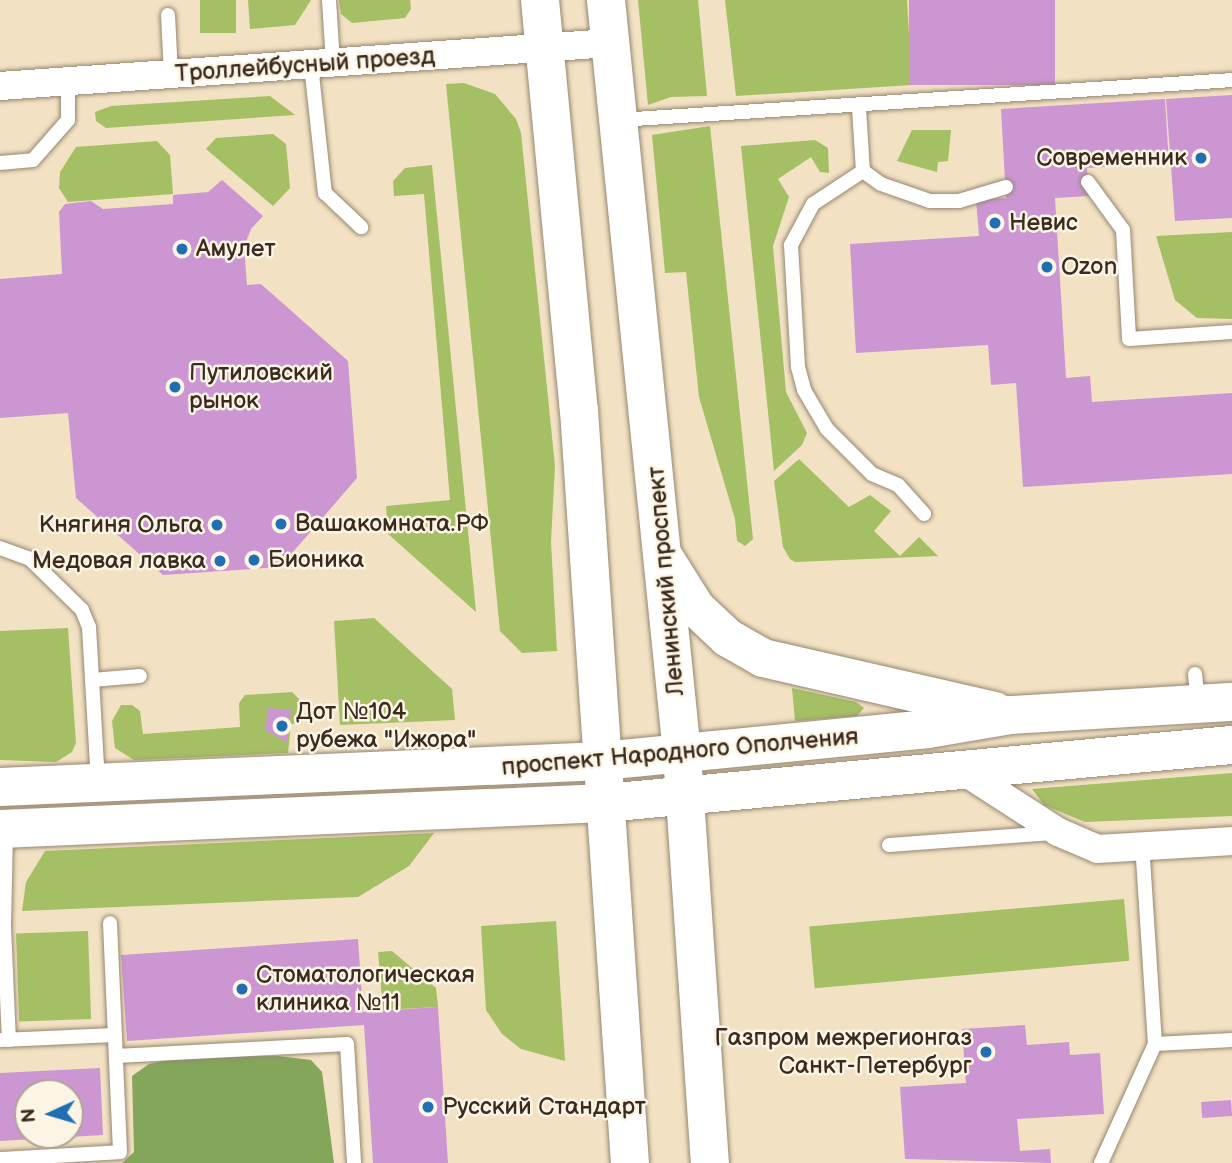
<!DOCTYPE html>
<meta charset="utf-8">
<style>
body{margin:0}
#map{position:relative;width:1232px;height:1163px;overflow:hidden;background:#f2e1c3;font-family:"Balsamiq Sans",sans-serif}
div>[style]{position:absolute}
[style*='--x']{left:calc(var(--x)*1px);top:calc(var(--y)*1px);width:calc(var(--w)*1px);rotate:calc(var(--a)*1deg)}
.green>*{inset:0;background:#a5bf65;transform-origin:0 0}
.forest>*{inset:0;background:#84a65a}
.building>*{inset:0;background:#cc96d2;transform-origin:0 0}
.roads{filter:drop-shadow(0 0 2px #968670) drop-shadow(0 0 2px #968670)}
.lane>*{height:14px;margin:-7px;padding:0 7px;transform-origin:7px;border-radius:7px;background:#fff}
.street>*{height:28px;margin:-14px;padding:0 14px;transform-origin:14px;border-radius:14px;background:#fff}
.secondary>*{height:38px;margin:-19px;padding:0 19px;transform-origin:19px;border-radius:19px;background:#fff}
.primary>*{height:38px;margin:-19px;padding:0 19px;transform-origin:19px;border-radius:19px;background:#fff}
.dots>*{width:19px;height:19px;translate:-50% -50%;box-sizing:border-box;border:4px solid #fcf5e5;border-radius:50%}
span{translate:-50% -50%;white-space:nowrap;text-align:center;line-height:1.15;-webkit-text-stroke:5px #fcf5e5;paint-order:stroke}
.street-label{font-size:24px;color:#3b2a1e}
.poi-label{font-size:24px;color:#3b2a1e}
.right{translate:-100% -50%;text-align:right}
.left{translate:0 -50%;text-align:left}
.north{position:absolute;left:14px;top:1079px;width:70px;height:70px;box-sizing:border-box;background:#fcf5e5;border:2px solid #afa495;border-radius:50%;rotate:266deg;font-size:19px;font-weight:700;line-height:28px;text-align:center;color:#3b2a1e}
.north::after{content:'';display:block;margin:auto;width:24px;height:32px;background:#1f6fb2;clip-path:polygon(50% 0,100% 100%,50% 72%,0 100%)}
</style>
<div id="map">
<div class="green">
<div style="left:200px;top:0;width:36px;height:33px"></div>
<div style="clip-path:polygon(248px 0,311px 0,295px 25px,250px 29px)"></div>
<div style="clip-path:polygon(339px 0,410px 0,411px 9px,405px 18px,352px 23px,341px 14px)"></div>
<div style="clip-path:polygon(638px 0,698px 0,707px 96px,671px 97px,648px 105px)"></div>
<div style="clip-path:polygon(725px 0,907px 0,912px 85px,736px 96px)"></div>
<div style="clip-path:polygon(464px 83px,495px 94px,516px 119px,521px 133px,555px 466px,551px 542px,557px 651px,522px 653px,500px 631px,446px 84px)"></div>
<div style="clip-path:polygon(270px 96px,295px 115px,106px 128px,96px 121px,95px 112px,111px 106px)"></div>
<div style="clip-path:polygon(710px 126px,753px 539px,745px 546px,737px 541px,735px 519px,699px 397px,686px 272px,665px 273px,652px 135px)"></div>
<div style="clip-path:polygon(912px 130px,951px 130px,948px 161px,938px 162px,937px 172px,897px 161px)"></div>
<div style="clip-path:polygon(273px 134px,286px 144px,290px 188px,273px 206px,206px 149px,216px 138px)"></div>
<div style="clip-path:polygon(815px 140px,828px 148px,829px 173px,820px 172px,811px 157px,778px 179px,789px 197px,773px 246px,786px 392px,807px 433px,802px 445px,774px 471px,741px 146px)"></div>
<div style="clip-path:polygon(157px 141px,170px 155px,173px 194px,68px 202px,59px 188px,60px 172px,76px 147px)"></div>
<div style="clip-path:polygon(432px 165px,476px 612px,388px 534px,386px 506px,450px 500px,424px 194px,394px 196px,393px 181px,405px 168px)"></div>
<div style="clip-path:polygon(1232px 232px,1232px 319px,1197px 318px,1175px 300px,1156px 236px)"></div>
<div style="clip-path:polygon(799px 459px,849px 507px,870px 495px,891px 511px,874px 531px,900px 556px,919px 537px,938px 556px,795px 562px,790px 559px,783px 547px,774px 481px)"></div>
<div style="clip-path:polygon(374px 618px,452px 689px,455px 720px,340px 725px,334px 621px)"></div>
<div style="clip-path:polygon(68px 628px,76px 743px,72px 752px,56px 762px,0 760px,0 631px)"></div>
<div style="clip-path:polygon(792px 688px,856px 702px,864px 708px,857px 716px,795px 721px)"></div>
<div style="clip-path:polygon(292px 692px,299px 699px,300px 723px,291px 724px,288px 753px,134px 760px,115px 748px,112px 721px,121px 705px,132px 705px,140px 711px,143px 734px,240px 727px,239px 703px,245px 695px)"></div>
<div style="clip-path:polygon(1232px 773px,1232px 816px,1085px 822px,1044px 805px,1032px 789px)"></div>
<div style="clip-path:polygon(434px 833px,409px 866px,358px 897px,22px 911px,26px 882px,45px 851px)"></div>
<div style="left:1124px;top:899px;width:62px;height:316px;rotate:85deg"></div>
<div style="clip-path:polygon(556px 921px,565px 1061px,521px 1049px,502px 1034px,486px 1010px,481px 926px)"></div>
<div style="left:88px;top:931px;width:88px;height:72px;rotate:88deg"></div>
<div style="clip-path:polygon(392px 951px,436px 988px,438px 1007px,383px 1010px,378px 952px)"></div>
</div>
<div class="forest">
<div style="clip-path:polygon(278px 1056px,311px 1060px,322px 1072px,334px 1163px,122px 1163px,134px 1152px,132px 1076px,149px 1064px,181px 1057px)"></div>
</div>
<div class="building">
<div style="left:909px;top:0;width:146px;height:85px"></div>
<div style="clip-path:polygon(1232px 95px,1232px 218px,1175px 221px,1166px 99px)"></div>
<div style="clip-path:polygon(1165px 99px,1169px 163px,1087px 168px,1089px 196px,1055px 198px,1066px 378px,1090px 376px,1092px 402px,1232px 393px,1232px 474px,1023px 487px,1016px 383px,991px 385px,988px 345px,856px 353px,850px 244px,979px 236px,976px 200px,1006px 198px,1001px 109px)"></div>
<div style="clip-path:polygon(222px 180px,263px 216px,251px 229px,244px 247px,247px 285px,261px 284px,348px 361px,357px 478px,280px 567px,163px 575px,76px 498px,68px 413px,0 418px,0 279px,62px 274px,59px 212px,65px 204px,91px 201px,103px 209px,173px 204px,173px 195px,208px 192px)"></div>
<div style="clip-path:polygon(268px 708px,291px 710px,287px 742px,265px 730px)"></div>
<div style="clip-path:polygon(358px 939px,363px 1012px,438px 1007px,448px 1163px,373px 1163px,364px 1025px,127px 1041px,121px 955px)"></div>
<div style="clip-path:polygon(1025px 1025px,1027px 1045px,1069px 1042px,1070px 1055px,1100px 1053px,1104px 1114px,1017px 1119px,1020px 1151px,1050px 1149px,1051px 1163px,905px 1159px,900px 1087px,966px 1083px,962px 1029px)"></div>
<div style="clip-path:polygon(evenodd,100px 1068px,103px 1135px,0 1141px,0 1073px,100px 1068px,28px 1093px,70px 1093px,70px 1135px,28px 1135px,28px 1093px)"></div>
<div style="left:1231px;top:1100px;width:16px;height:30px;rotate:86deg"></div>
</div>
<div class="roads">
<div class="lane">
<div style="--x:329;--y:0;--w:63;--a:86.4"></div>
<div style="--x:168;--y:15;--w:60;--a:87.1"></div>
<div style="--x:311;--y:65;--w:129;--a:83.8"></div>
<div style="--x:325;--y:193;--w:50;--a:43.4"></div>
<div style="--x:859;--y:108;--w:63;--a:86.4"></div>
<div style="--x:863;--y:171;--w:22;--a:36"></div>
<div style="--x:881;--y:184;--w:52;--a:19.1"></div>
<div style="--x:930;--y:201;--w:29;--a:0"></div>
<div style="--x:959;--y:201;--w:49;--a:-16.6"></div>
<div style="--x:619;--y:120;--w:614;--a:-3.73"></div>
<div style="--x:0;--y:163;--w:33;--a:-5"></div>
<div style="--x:33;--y:160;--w:53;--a:-48.8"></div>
<div style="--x:68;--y:120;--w:38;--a:-90"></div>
<div style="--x:863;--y:171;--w:60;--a:146.6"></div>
<div style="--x:813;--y:204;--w:47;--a:118.2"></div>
<div style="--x:791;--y:245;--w:122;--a:86.7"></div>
<div style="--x:798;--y:367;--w:24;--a:75"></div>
<div style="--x:804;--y:390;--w:45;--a:59.5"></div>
<div style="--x:827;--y:429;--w:64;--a:45"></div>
<div style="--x:872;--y:474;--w:28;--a:23"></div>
<div style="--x:898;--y:485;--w:39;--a:48"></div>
<div style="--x:1088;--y:182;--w:59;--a:53.9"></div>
<div style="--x:1123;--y:230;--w:109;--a:86.8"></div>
<div style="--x:1129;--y:339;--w:103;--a:-3.9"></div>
<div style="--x:0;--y:548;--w:32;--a:20"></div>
<div style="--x:30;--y:559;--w:73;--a:44.4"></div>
<div style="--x:82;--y:610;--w:18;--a:68"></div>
<div style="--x:89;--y:627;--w:154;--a:86.7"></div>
<div style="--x:1195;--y:674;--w:28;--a:84"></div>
<div style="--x:92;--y:680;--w:48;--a:-4.8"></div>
<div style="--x:6;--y:831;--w:96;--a:91.2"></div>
<div style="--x:4;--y:927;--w:113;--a:87.5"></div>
<div style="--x:889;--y:845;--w:164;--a:-4.2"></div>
<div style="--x:1;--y:1040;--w:114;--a:-2.5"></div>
<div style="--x:1155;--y:1044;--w:77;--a:-3"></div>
<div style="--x:116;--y:1056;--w:231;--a:-3"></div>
<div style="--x:347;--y:1044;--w:119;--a:86.6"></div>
<div style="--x:0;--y:1159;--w:120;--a:-3.3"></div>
<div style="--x:120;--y:1152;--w:229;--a:-92.5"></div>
<div style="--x:1101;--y:1163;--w:131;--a:-65.6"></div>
<div style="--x:1155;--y:1044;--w:199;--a:-93.7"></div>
</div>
<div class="street">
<div style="--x:0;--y:86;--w:612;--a:-4.03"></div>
<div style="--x:965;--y:772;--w:111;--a:32.8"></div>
<div style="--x:1058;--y:832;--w:43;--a:23"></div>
<div style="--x:1098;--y:849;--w:134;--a:-3.4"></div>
</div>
<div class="secondary">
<div style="--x:664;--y:557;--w:60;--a:57.9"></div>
<div style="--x:696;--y:608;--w:44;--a:43.2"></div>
<div style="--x:728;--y:638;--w:40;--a:29.7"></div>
<div style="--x:763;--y:658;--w:238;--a:12.9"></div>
<div style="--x:0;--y:787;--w:603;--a:-2.47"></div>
<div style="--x:602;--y:761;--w:328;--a:-5.6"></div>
<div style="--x:928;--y:729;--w:84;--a:-9.6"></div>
<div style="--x:1011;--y:715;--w:221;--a:-3.4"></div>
<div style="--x:0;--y:829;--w:606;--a:-2.46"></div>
<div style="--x:605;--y:803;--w:630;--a:-5.29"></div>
</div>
<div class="primary">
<div style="--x:540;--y:0;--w:412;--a:84.6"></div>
<div style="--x:579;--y:410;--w:755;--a:86.13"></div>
<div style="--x:606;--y:0;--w:758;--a:84.24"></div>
<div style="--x:682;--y:754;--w:410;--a:86.1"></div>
</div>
</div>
<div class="dots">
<div style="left:1201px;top:158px;background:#1f6fb2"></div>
<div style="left:995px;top:223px;background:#1f6fb2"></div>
<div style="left:182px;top:249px;background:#1f6fb2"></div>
<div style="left:1047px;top:267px;background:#1f6fb2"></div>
<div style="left:175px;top:387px;background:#1f6fb2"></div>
<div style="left:281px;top:524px;background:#1f6fb2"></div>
<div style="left:217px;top:525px;background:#1f6fb2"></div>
<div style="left:254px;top:560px;background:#1f6fb2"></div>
<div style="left:220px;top:561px;background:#1f6fb2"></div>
<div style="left:282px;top:726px;background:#1f6fb2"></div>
<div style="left:242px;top:989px;background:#1f6fb2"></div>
<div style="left:986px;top:1052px;background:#1f6fb2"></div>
<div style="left:428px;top:1107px;background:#1f6fb2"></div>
</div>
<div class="street-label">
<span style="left:305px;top:65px;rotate:-4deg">Троллейбусный проезд</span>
<span style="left:666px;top:581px;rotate:-95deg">Ленинский проспект</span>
<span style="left:680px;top:752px;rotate:-5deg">проспект Народного Ополчения</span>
</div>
<div class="poi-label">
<span class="right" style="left:1187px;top:158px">Современник</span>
<span class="left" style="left:1009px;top:223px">Невис</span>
<span class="left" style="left:196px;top:249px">Амулет</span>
<span class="left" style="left:1061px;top:267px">Ozon</span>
<span class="left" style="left:189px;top:387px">Путиловский<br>рынок</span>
<span class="left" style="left:295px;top:524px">Вашакомната.РФ</span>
<span class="right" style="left:203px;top:525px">Княгиня Ольга</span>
<span class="left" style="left:268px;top:560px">Бионика</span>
<span class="right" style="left:206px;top:561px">Медовая лавка</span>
<span class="left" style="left:296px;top:726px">Дот №104<br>рубежа "Ижора"</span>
<span class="left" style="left:256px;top:989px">Стоматологическая<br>клиника №11</span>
<span class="right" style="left:972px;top:1052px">Газпром межрегионгаз<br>Санкт-Петербург</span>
<span class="left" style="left:442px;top:1107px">Русский Стандарт</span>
</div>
<div class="north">N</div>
</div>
